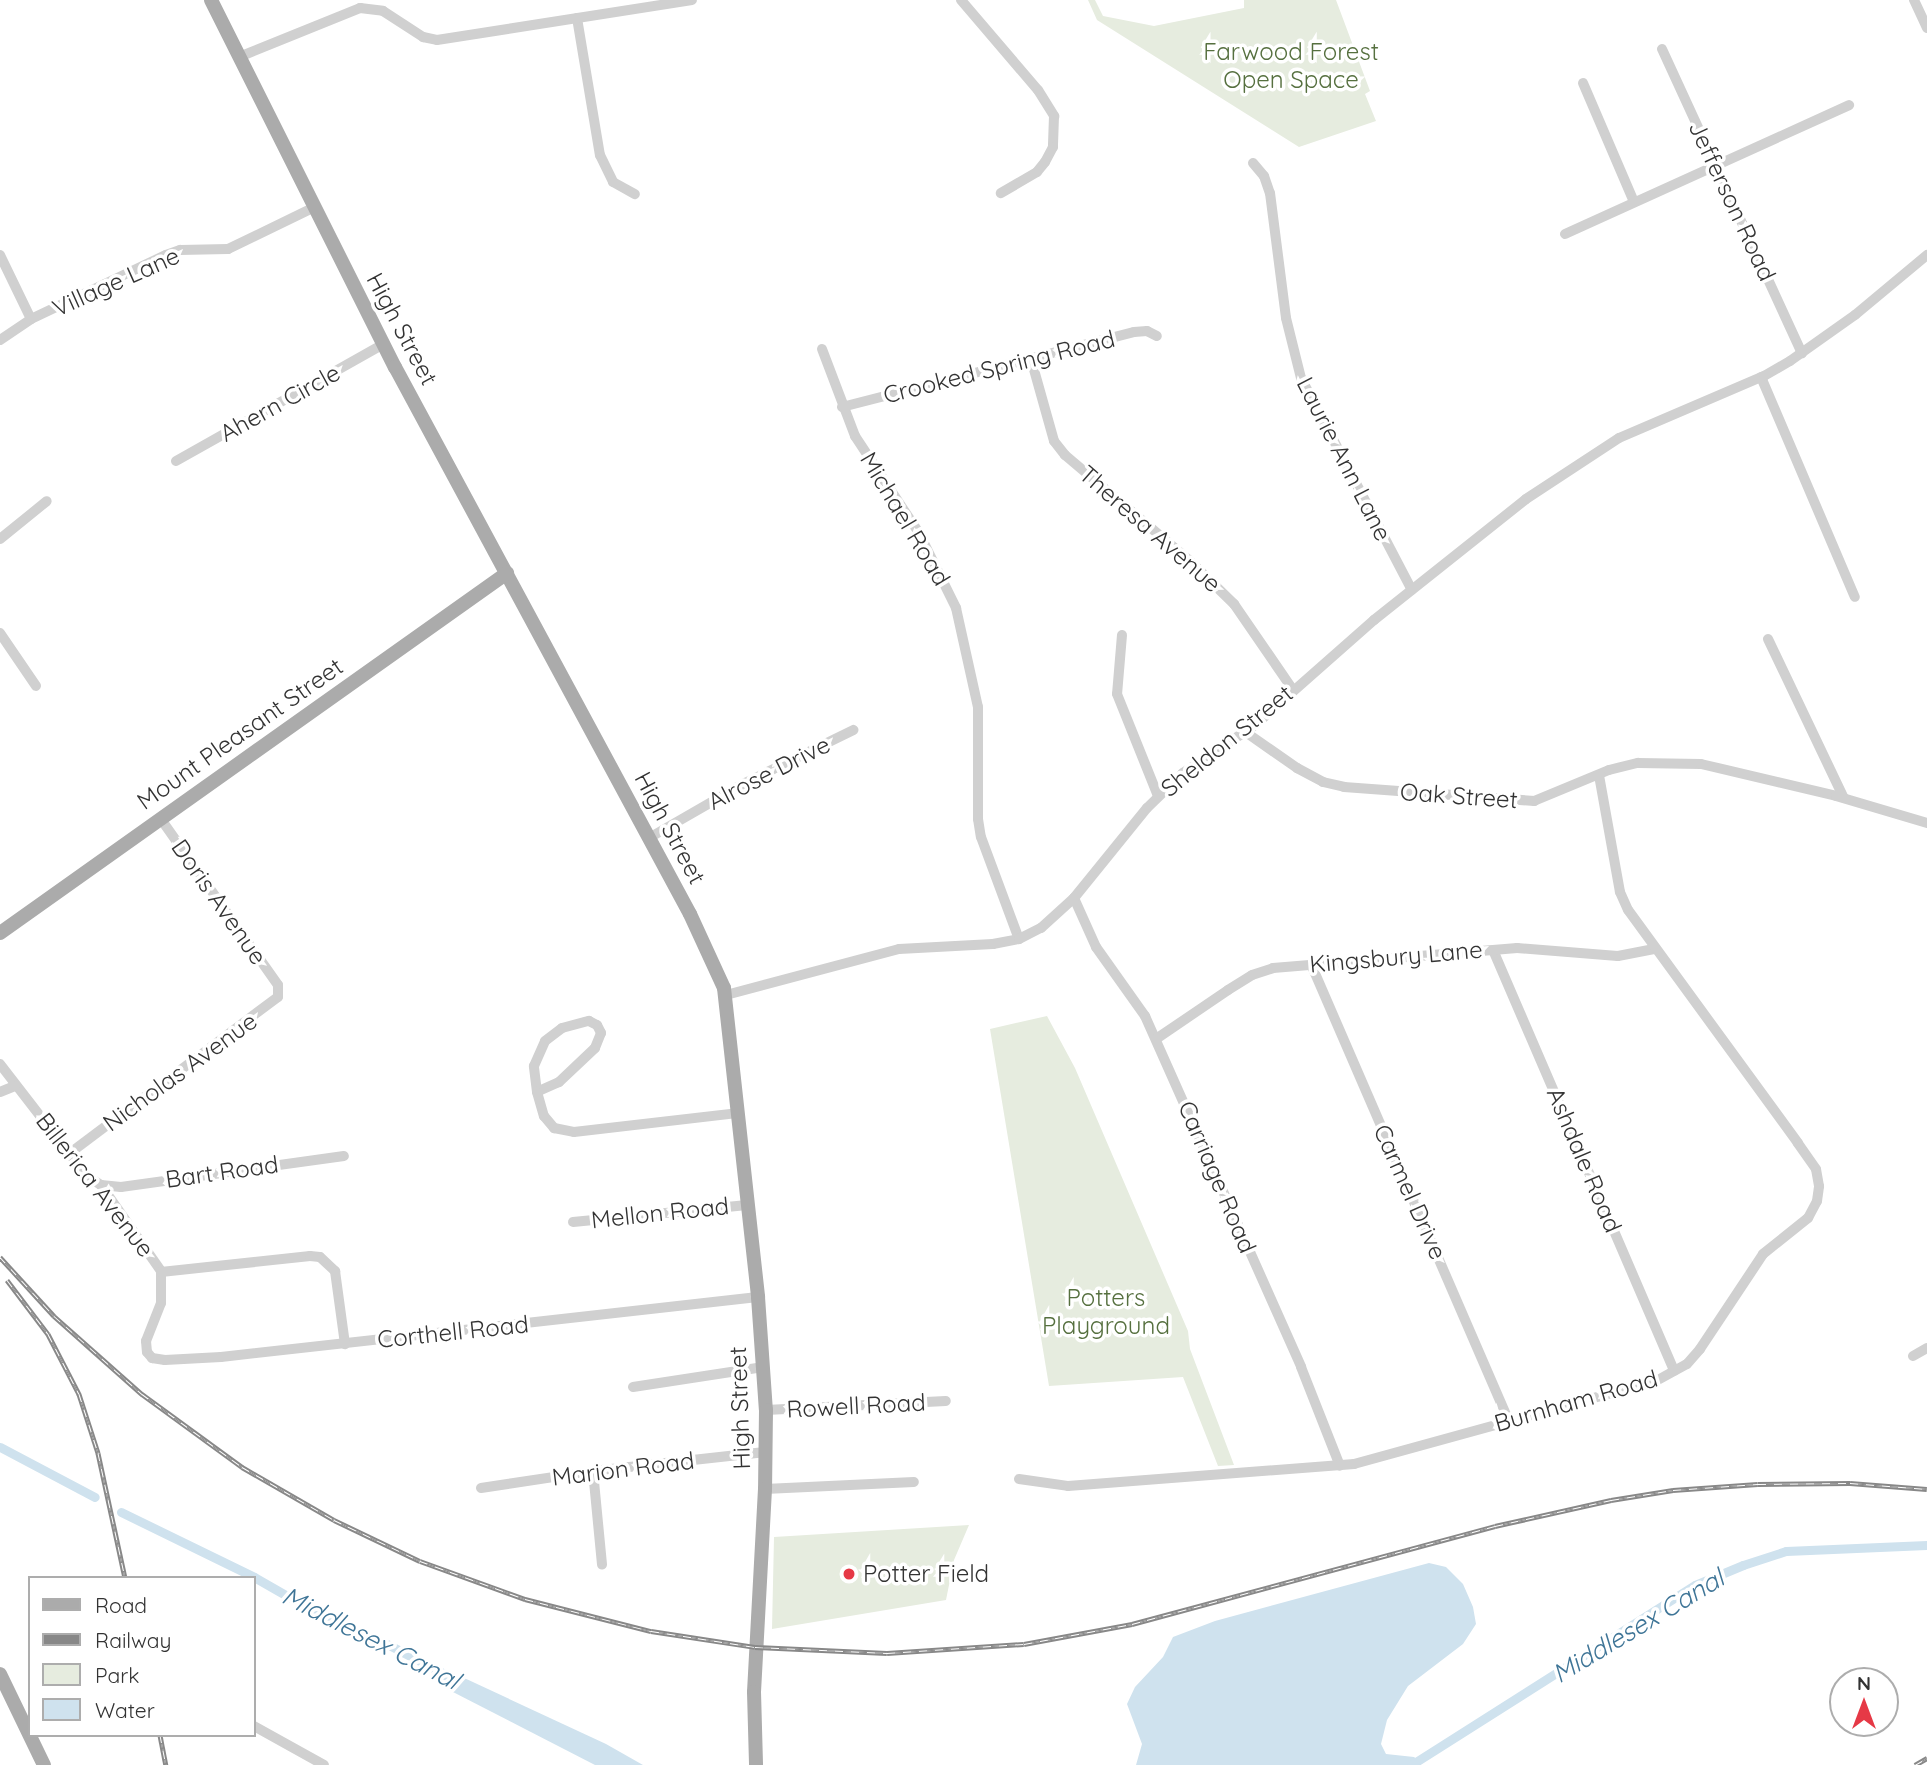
<!DOCTYPE html>
<style>
body{margin:0}
#map{position:relative;width:1927px;height:1765px;overflow:hidden;background:#fff;font-family:Quicksand,sans-serif}
div>[style]{position:absolute}
[style*='--x']{left:calc(var(--x)*1px);top:calc(var(--y)*1px);width:calc(var(--w)*1px);rotate:calc(var(--a)*1deg)}
.green>*{inset:0;background:#e6ecdf}
.water>*{inset:0;background:#cfe2ee}
.canal>*{height:9px;margin:-4.5px;padding:0 4.5px;transform-origin:4.5px;border-radius:4.5px;background:#cfe2ee}
.minor>*{height:10px;margin:-5px;padding:0 5px;transform-origin:5px;border-radius:5px;background:#d0d0d0}
.major>*{height:14px;margin:-7px;padding:0 7px;transform-origin:7px;border-radius:7px;background:#ababab}
.rail>*{height:5px;margin-top:-2.5px;transform-origin:0;background:repeating-linear-gradient(90deg,#fff 0 8px,#888 0 16px);box-sizing:border-box;border-block:2px solid #888}
.dots>*{width:19px;height:19px;translate:-50% -50%;box-sizing:border-box;border:4px solid #fff;border-radius:50%}
span{translate:-50% -50%;white-space:nowrap;text-align:center;line-height:1.15;-webkit-text-stroke:7px #fff;paint-order:stroke}
.park-label{font-size:24px;color:#56703f}
.street-label{font-size:24px;color:#333}
.poi-label{font-size:24px;color:#333}
.left{translate:0 -50%;text-align:left}
.water-label{font-size:26px;color:#3f7597;font-style:italic}
.legend{position:absolute;left:28px;top:1576px;width:228px;height:161px;box-sizing:border-box;background:#fff;border:2px solid #adadad;margin:0;padding:9px 12px;list-style:none;font-size:21px;color:#333}
.legend li{display:flex;align-items:center;gap:14px;height:35px}
.legend b{width:35px;border:2px solid #adadad}
.north{position:absolute;left:1829px;top:1667px;width:70px;height:70px;box-sizing:border-box;background:#fff;border:2px solid #adadad;border-radius:50%;rotate:0deg;font-size:19px;font-weight:700;line-height:28px;text-align:center;color:#333}
.north::after{content:'';display:block;margin:auto;width:24px;height:32px;background:#e63946;clip-path:polygon(50% 0,100% 100%,50% 72%,0 100%)}
</style>
<div id="map">
<div class="green">
<div style="clip-path:polygon(1088px 0,1095px 0,1103px 16px,1154px 26px,1244px 8px,1244px 0,1336px 0,1370px 91px,1365px 94px,1376px 121px,1299px 147px,1097px 20px)"></div>
<div style="clip-path:polygon(1047px 1016px,1075px 1068px,1188px 1331px,1190px 1349px,1234px 1465px,1218px 1466px,1183px 1377px,1049px 1386px,990px 1029px)"></div>
<div style="clip-path:polygon(969px 1525px,954px 1560px,946px 1600px,772px 1629px,774px 1537px)"></div>
</div>
<div class="water">
<div style="clip-path:polygon(1429px 1563px,1446px 1567px,1463px 1584px,1473px 1607px,1476px 1624px,1463px 1644px,1408px 1686px,1387px 1720px,1381px 1744px,1386px 1754px,1414px 1757px,1418px 1760px,1416px 1765px,1136px 1765px,1142px 1744px,1127px 1704px,1135px 1687px,1163px 1657px,1173px 1637px,1215px 1621px)"></div>
<div style="clip-path:polygon(447px 1670px,606px 1744px,643px 1765px,595px 1765px,451px 1691px,441px 1683px)"></div>
</div>
<div class="canal">
<div style="--x:0;--y:1447;--w:107;--a:27.8"></div>
<div style="--x:121;--y:1512;--w:148;--a:26"></div>
<div style="--x:254;--y:1577;--w:78;--a:29.8"></div>
<div style="--x:322;--y:1616;--w:73;--a:23.4"></div>
<div style="--x:389;--y:1645;--w:73;--a:27.6"></div>
<div style="--x:1411;--y:1765;--w:336;--a:-32.4"></div>
<div style="--x:1695;--y:1585;--w:52;--a:-22.6"></div>
<div style="--x:1743;--y:1565;--w:45;--a:-18"></div>
<div style="--x:1786;--y:1551;--w:141;--a:-2.4"></div>
</div>
<div class="minor">
<div style="--x:961;--y:0;--w:118;--a:49.5"></div>
<div style="--x:1038;--y:90;--w:31;--a:58"></div>
<div style="--x:1054;--y:116;--w:31;--a:92"></div>
<div style="--x:1053;--y:147;--w:17;--a:118"></div>
<div style="--x:1045;--y:162;--w:13;--a:129"></div>
<div style="--x:1037;--y:172;--w:42;--a:149.7"></div>
<div style="--x:1914;--y:0;--w:31;--a:65"></div>
<div style="--x:577;--y:18;--w:139;--a:80.5"></div>
<div style="--x:600;--y:155;--w:30;--a:64"></div>
<div style="--x:613;--y:182;--w:25;--a:29"></div>
<div style="--x:1662;--y:49;--w:335;--a:65.3"></div>
<div style="--x:239;--y:57;--w:131;--a:-22"></div>
<div style="--x:360;--y:8;--w:23;--a:7"></div>
<div style="--x:383;--y:11;--w:48;--a:33"></div>
<div style="--x:423;--y:37;--w:14;--a:12"></div>
<div style="--x:437;--y:40;--w:258;--a:-8.9"></div>
<div style="--x:1583;--y:83;--w:129;--a:66.8"></div>
<div style="--x:1253;--y:163;--w:17;--a:50"></div>
<div style="--x:1264;--y:176;--w:18;--a:71"></div>
<div style="--x:1270;--y:193;--w:126;--a:82.7"></div>
<div style="--x:1286;--y:318;--w:62;--a:76"></div>
<div style="--x:1301;--y:378;--w:239;--a:62.4"></div>
<div style="--x:1565;--y:234;--w:312;--a:-24.4"></div>
<div style="--x:0;--y:255;--w:71;--a:64.2"></div>
<div style="--x:0;--y:340;--w:37;--a:-34"></div>
<div style="--x:31;--y:319;--w:149;--a:-25.4"></div>
<div style="--x:166;--y:255;--w:15;--a:-20"></div>
<div style="--x:180;--y:250;--w:48;--a:-1.2"></div>
<div style="--x:228;--y:249;--w:94;--a:-25.8"></div>
<div style="--x:822;--y:349;--w:93;--a:69.2"></div>
<div style="--x:855;--y:436;--w:116;--a:56.6"></div>
<div style="--x:919;--y:533;--w:84;--a:63.7"></div>
<div style="--x:956;--y:608;--w:101;--a:77.5"></div>
<div style="--x:978;--y:707;--w:112;--a:90"></div>
<div style="--x:978;--y:819;--w:18;--a:81"></div>
<div style="--x:981;--y:837;--w:109;--a:69.6"></div>
<div style="--x:1031;--y:359;--w:85;--a:74.3"></div>
<div style="--x:1054;--y:441;--w:18;--a:52"></div>
<div style="--x:1065;--y:455;--w:164;--a:40.3"></div>
<div style="--x:1190;--y:561;--w:62;--a:44.3"></div>
<div style="--x:1234;--y:604;--w:104;--a:55.5"></div>
<div style="--x:1761;--y:377;--w:239;--a:66.9"></div>
<div style="--x:842;--y:407;--w:301;--a:-14.4"></div>
<div style="--x:1134;--y:332;--w:13;--a:-4"></div>
<div style="--x:1147;--y:331;--w:11;--a:27"></div>
<div style="--x:176;--y:461;--w:239;--a:-29.4"></div>
<div style="--x:0;--y:539;--w:60;--a:-39"></div>
<div style="--x:0;--y:633;--w:64;--a:55.8"></div>
<div style="--x:1122;--y:635;--w:59;--a:94.8"></div>
<div style="--x:1117;--y:694;--w:110;--a:68.1"></div>
<div style="--x:1768;--y:639;--w:176;--a:64.5"></div>
<div style="--x:1244;--y:731;--w:65;--a:34.9"></div>
<div style="--x:1297;--y:768;--w:30;--a:28"></div>
<div style="--x:1323;--y:782;--w:22;--a:13"></div>
<div style="--x:1344;--y:787;--w:191;--a:4.2"></div>
<div style="--x:1534;--y:801;--w:81;--a:-22.5"></div>
<div style="--x:1609;--y:770;--w:30;--a:-14"></div>
<div style="--x:1638;--y:763;--w:63;--a:0.9"></div>
<div style="--x:1701;--y:764;--w:139;--a:13.3"></div>
<div style="--x:1836;--y:796;--w:95;--a:16.5"></div>
<div style="--x:649;--y:838;--w:108;--a:-29.9"></div>
<div style="--x:743;--y:784;--w:123;--a:-26.1"></div>
<div style="--x:1074;--y:898;--w:54;--a:65.8"></div>
<div style="--x:1096;--y:947;--w:85;--a:54.6"></div>
<div style="--x:1145;--y:1016;--w:384;--a:66"></div>
<div style="--x:1301;--y:1367;--w:106;--a:68.5"></div>
<div style="--x:1493;--y:950;--w:458;--a:66.7"></div>
<div style="--x:1311;--y:964;--w:498;--a:66.6"></div>
<div style="--x:726;--y:995;--w:179;--a:-14.9"></div>
<div style="--x:899;--y:949;--w:94;--a:-3"></div>
<div style="--x:993;--y:944;--w:26;--a:-11"></div>
<div style="--x:1019;--y:939;--w:25;--a:-27"></div>
<div style="--x:1041;--y:928;--w:45;--a:-42.3"></div>
<div style="--x:1074;--y:898;--w:116;--a:-51"></div>
<div style="--x:1147;--y:808;--w:50;--a:-44.2"></div>
<div style="--x:1183;--y:773;--w:87;--a:-33.7"></div>
<div style="--x:1255;--y:725;--w:159;--a:-41.4"></div>
<div style="--x:1374;--y:620;--w:194;--a:-38.5"></div>
<div style="--x:1526;--y:499;--w:111;--a:-33.3"></div>
<div style="--x:1619;--y:438;--w:158;--a:-23.2"></div>
<div style="--x:1764;--y:376;--w:30;--a:-30"></div>
<div style="--x:1790;--y:361;--w:80;--a:-35.3"></div>
<div style="--x:1855;--y:315;--w:94;--a:-39.8"></div>
<div style="--x:1156;--y:1039;--w:87;--a:-34.2"></div>
<div style="--x:1228;--y:990;--w:28;--a:-32"></div>
<div style="--x:1252;--y:975;--w:22;--a:-18"></div>
<div style="--x:1273;--y:968;--w:245;--a:-4.7"></div>
<div style="--x:1517;--y:948;--w:101;--a:4.5"></div>
<div style="--x:1618;--y:956;--w:38;--a:-11"></div>
<div style="--x:0;--y:1064;--w:139;--a:52.3"></div>
<div style="--x:85;--y:1174;--w:19;--a:35"></div>
<div style="--x:101;--y:1185;--w:105;--a:55.1"></div>
<div style="--x:161;--y:1271;--w:32;--a:90"></div>
<div style="--x:161;--y:1303;--w:41;--a:111.5"></div>
<div style="--x:146;--y:1341;--w:11;--a:85"></div>
<div style="--x:147;--y:1352;--w:8;--a:50"></div>
<div style="--x:152;--y:1358;--w:13;--a:9"></div>
<div style="--x:165;--y:1360;--w:56;--a:-3.1"></div>
<div style="--x:221;--y:1357;--w:540;--a:-6.38"></div>
<div style="--x:0;--y:1092;--w:16;--a:-22"></div>
<div style="--x:537;--y:1092;--w:26;--a:-97"></div>
<div style="--x:534;--y:1066;--w:27;--a:-66"></div>
<div style="--x:545;--y:1041;--w:21;--a:-37"></div>
<div style="--x:562;--y:1028;--w:28;--a:-15"></div>
<div style="--x:589;--y:1021;--w:9;--a:27"></div>
<div style="--x:597;--y:1025;--w:9;--a:63"></div>
<div style="--x:601;--y:1033;--w:16;--a:112"></div>
<div style="--x:595;--y:1048;--w:50;--a:136.6"></div>
<div style="--x:559;--y:1082;--w:24;--a:156"></div>
<div style="--x:537;--y:1092;--w:25;--a:74"></div>
<div style="--x:544;--y:1116;--w:16;--a:50"></div>
<div style="--x:554;--y:1128;--w:20;--a:11"></div>
<div style="--x:574;--y:1132;--w:164;--a:-6.6"></div>
<div style="--x:70;--y:1153;--w:260;--a:-36.9"></div>
<div style="--x:278;--y:997;--w:12;--a:-90"></div>
<div style="--x:278;--y:985;--w:204;--a:-125.2"></div>
<div style="--x:101;--y:1185;--w:20;--a:6"></div>
<div style="--x:121;--y:1187;--w:225;--a:-7.9"></div>
<div style="--x:573;--y:1222;--w:175;--a:-5.6"></div>
<div style="--x:161;--y:1272;--w:150;--a:-6.1"></div>
<div style="--x:310;--y:1256;--w:10;--a:6"></div>
<div style="--x:320;--y:1257;--w:21;--a:43"></div>
<div style="--x:335;--y:1271;--w:74;--a:82.2"></div>
<div style="--x:1913;--y:1356;--w:16;--a:-30"></div>
<div style="--x:633;--y:1387;--w:132;--a:-8.7"></div>
<div style="--x:766;--y:1410;--w:180;--a:-2.9"></div>
<div style="--x:593;--y:1471;--w:94;--a:84.5"></div>
<div style="--x:1019;--y:1479;--w:49;--a:8.1"></div>
<div style="--x:1068;--y:1486;--w:287;--a:-4.4"></div>
<div style="--x:1354;--y:1464;--w:313;--a:-15.4"></div>
<div style="--x:1656;--y:1381;--w:35;--a:-29"></div>
<div style="--x:1687;--y:1364;--w:20;--a:-49"></div>
<div style="--x:1700;--y:1349;--w:114;--a:-56.4"></div>
<div style="--x:1763;--y:1254;--w:58;--a:-38.7"></div>
<div style="--x:1808;--y:1218;--w:19;--a:-62"></div>
<div style="--x:1817;--y:1201;--w:15;--a:-82"></div>
<div style="--x:1819;--y:1186;--w:17;--a:-100"></div>
<div style="--x:1816;--y:1169;--w:32;--a:-125"></div>
<div style="--x:1798;--y:1143;--w:288;--a:-126.1"></div>
<div style="--x:1628;--y:910;--w:20;--a:-114"></div>
<div style="--x:1620;--y:892;--w:119;--a:-100.2"></div>
<div style="--x:481;--y:1488;--w:113;--a:-8.6"></div>
<div style="--x:593;--y:1471;--w:174;--a:-6.3"></div>
<div style="--x:765;--y:1489;--w:149;--a:-2.7"></div>
<div style="--x:254;--y:1726;--w:80;--a:29.1"></div>
</div>
<div class="major">
<div style="--x:211;--y:0;--w:411;--a:63.4"></div>
<div style="--x:395;--y:367;--w:621;--a:61.66"></div>
<div style="--x:690;--y:914;--w:81;--a:65.3"></div>
<div style="--x:724;--y:988;--w:311;--a:83.7"></div>
<div style="--x:758;--y:1297;--w:113;--a:86"></div>
<div style="--x:766;--y:1410;--w:79;--a:90.7"></div>
<div style="--x:765;--y:1489;--w:203;--a:93.1"></div>
<div style="--x:754;--y:1692;--w:73;--a:88.4"></div>
<div style="--x:0;--y:933;--w:622;--a:-35.38"></div>
<div style="--x:0;--y:1674;--w:101;--a:64.2"></div>
</div>
<div class="rail">
<div style="--x:0;--y:1257;--w:80;--a:47.5"></div>
<div style="--x:54;--y:1316;--w:118;--a:41.6"></div>
<div style="--x:142;--y:1394;--w:124;--a:36.1"></div>
<div style="--x:242;--y:1467;--w:106;--a:29.9"></div>
<div style="--x:334;--y:1520;--w:95;--a:25.5"></div>
<div style="--x:420;--y:1561;--w:112;--a:19.9"></div>
<div style="--x:525;--y:1599;--w:130;--a:14.3"></div>
<div style="--x:651;--y:1631;--w:105;--a:8.7"></div>
<div style="--x:755;--y:1647;--w:132;--a:2.6"></div>
<div style="--x:887;--y:1653;--w:137;--a:-3.8"></div>
<div style="--x:1024;--y:1644;--w:110;--a:-10.5"></div>
<div style="--x:1132;--y:1624;--w:376;--a:-15.1"></div>
<div style="--x:1495;--y:1526;--w:119;--a:-12.6"></div>
<div style="--x:1611;--y:1500;--w:63;--a:-9.2"></div>
<div style="--x:1673;--y:1490;--w:85;--a:-4"></div>
<div style="--x:1758;--y:1484;--w:92;--a:-0.6"></div>
<div style="--x:1850;--y:1483;--w:77;--a:4.5"></div>
<div style="--x:7;--y:1280;--w:68;--a:52.8"></div>
<div style="--x:48;--y:1334;--w:68;--a:62.7"></div>
<div style="--x:79;--y:1394;--w:62;--a:72.1"></div>
<div style="--x:98;--y:1453;--w:128;--a:77.8"></div>
<div style="--x:160;--y:1735;--w:31;--a:79"></div>
<div style="--x:1915;--y:1765;--w:14;--a:-30"></div>
</div>
<div class="dots">
<div style="left:849px;top:1574px;background:#e63946"></div>
</div>
<div class="park-label">
<span style="left:1291px;top:66px">Farwood Forest<br>Open Space</span>
<span style="left:1106px;top:1312px">Potters<br>Playground</span>
</div>
<div class="street-label">
<span style="left:1732px;top:201px;rotate:65deg">Jefferson Road</span>
<span style="left:116px;top:282px;rotate:-24deg">Village Lane</span>
<span style="left:402px;top:329px;rotate:62deg">High Street</span>
<span style="left:999px;top:367px;rotate:-14deg">Crooked Spring Road</span>
<span style="left:280px;top:403px;rotate:-29deg">Ahern Circle</span>
<span style="left:1344px;top:459px;rotate:63deg">Laurie Ann Lane</span>
<span style="left:905px;top:519px;rotate:59deg">Michael Road</span>
<span style="left:1150px;top:529px;rotate:41deg">Theresa Avenue</span>
<span style="left:240px;top:734px;rotate:-35deg">Mount Pleasant Street</span>
<span style="left:1227px;top:741px;rotate:-39deg">Sheldon Street</span>
<span style="left:769px;top:773px;rotate:-27deg">Alrose Drive</span>
<span style="left:1459px;top:796px;rotate:4deg">Oak Street</span>
<span style="left:670px;top:828px;rotate:62deg">High Street</span>
<span style="left:219px;top:902px;rotate:55deg">Doris Avenue</span>
<span style="left:1396px;top:957px;rotate:-5deg">Kingsbury Lane</span>
<span style="left:180px;top:1072px;rotate:-36deg">Nicholas Avenue</span>
<span style="left:1584px;top:1160px;rotate:67deg">Ashdale Road</span>
<span style="left:222px;top:1172px;rotate:-8deg">Bart Road</span>
<span style="left:1217px;top:1177px;rotate:67deg">Carriage Road</span>
<span style="left:95px;top:1185px;rotate:52deg">Billerica Avenue</span>
<span style="left:1410px;top:1192px;rotate:66deg">Carmel Drive</span>
<span style="left:660px;top:1213px;rotate:-6deg">Mellon Road</span>
<span style="left:453px;top:1332px;rotate:-6deg">Corthell Road</span>
<span style="left:1576px;top:1401px;rotate:-16deg">Burnham Road</span>
<span style="left:856px;top:1406px;rotate:-3deg">Rowell Road</span>
<span style="left:740px;top:1408px;rotate:-92deg">High Street</span>
<span style="left:623px;top:1469px;rotate:-7deg">Marion Road</span>
</div>
<div class="poi-label">
<span class="left" style="left:863px;top:1574px">Potter Field</span>
</div>
<div class="water-label">
<span style="left:1638px;top:1626px;rotate:-31deg">Middlesex Canal</span>
<span style="left:371px;top:1638px;rotate:27deg">Middlesex Canal</span>
</div>
<ul class="legend">
<li><b style="height:9px;background:#ababab"></b>Road</li>
<li><b style="height:9px;background:#888"></b>Railway</li>
<li><b style="height:19px;background:#e6ecdf"></b>Park</li>
<li><b style="height:19px;background:#cfe2ee"></b>Water</li>
</ul>
<div class="north">N</div>
</div>
